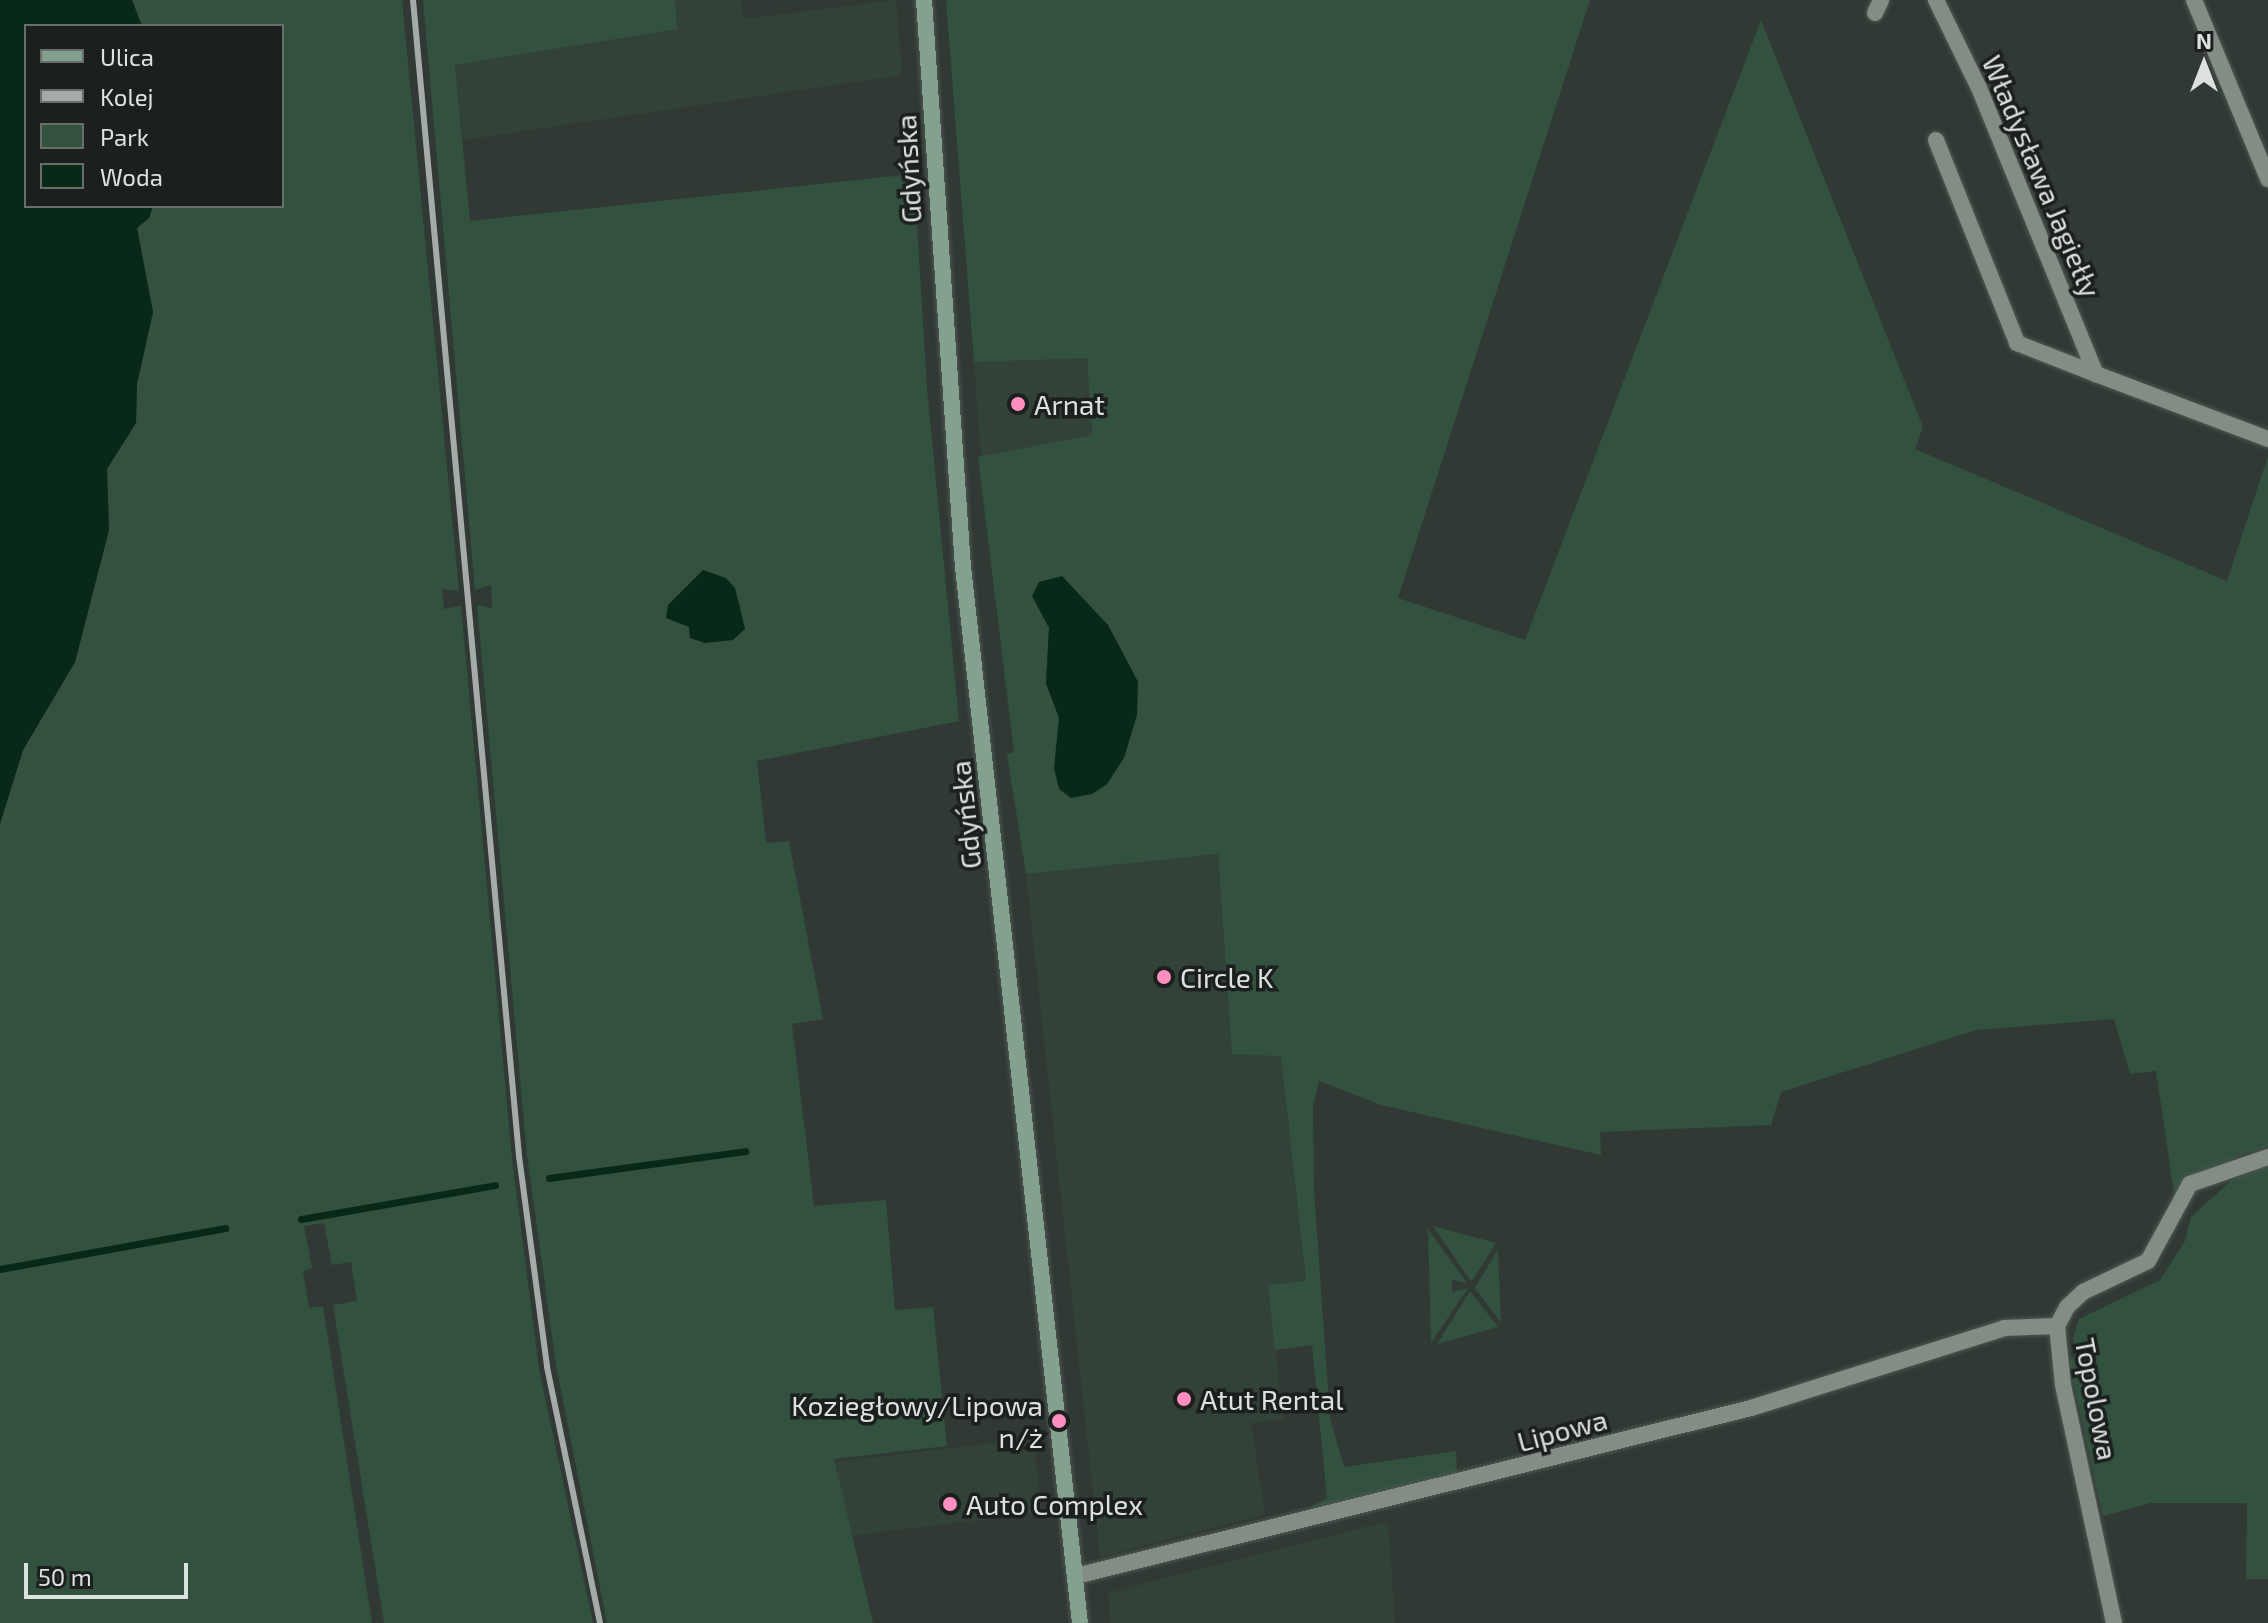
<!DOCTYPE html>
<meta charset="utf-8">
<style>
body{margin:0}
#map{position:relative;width:2268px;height:1623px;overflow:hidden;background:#303934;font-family:"Exo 2",sans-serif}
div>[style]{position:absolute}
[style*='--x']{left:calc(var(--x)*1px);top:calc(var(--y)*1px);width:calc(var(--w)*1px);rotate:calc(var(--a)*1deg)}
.built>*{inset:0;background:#334238;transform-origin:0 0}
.green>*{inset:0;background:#32523f}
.water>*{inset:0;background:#092918}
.stream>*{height:7px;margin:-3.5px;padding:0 3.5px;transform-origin:3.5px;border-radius:3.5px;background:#092918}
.roads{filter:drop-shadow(0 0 2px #4f5752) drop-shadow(0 0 2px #4f5752)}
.street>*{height:16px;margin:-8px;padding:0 8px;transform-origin:8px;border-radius:8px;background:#838d86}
.secondary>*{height:16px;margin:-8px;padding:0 8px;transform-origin:8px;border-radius:8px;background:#83a18e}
.rail>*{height:6px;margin:-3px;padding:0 3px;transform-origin:3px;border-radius:3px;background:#a5aba8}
.dots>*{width:22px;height:22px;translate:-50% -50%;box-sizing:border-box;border:4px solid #1b1f1d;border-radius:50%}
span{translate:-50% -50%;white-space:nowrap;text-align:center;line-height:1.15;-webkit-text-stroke:7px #1b1f1d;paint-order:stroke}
.street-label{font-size:28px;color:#dde2df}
.poi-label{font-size:28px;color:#dde2df}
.left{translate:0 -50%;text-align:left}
.right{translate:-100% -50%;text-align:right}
.legend{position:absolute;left:24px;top:24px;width:260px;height:184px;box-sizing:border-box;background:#1b1f1d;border:2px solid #696d6b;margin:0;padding:10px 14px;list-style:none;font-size:24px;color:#dde2df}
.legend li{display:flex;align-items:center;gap:16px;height:40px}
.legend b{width:40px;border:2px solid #696d6b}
.north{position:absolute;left:2164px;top:24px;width:80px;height:80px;-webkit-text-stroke:6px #1b1f1d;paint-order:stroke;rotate:0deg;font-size:22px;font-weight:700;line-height:32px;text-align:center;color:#dde2df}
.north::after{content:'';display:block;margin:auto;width:28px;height:36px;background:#dde2df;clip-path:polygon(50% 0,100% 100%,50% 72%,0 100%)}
.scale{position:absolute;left:24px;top:1563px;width:164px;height:36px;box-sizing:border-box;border:4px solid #dde2df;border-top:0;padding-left:10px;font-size:24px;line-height:28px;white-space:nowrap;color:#dde2df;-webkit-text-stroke:6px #1b1f1d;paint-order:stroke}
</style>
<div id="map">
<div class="built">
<div style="clip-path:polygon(675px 0,741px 0,743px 19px,896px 0,902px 75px,463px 140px,455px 65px,676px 29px)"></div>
<div style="clip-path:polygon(1087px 357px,1092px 435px,981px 457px,974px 362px)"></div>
<div style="clip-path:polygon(1218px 854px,1232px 1053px,1281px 1055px,1306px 1281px,1268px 1285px,1283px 1419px,1251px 1423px,1265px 1514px,1100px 1557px,1026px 874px)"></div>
<div style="left:1033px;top:1438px;width:75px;height:200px;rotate:83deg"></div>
<div style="clip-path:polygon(1388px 1521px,1395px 1623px,1110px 1623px,1108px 1593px)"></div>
</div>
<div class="green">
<div style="clip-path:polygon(132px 0,402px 0,459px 591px,442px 589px,444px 609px,461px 606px,512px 1158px,539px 1369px,593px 1623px,384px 1623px,333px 1305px,357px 1301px,351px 1262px,332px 1265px,324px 1223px,304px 1226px,312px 1268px,303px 1271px,309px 1308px,323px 1306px,372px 1623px,0 1623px,0 824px,23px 750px,75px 662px,109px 530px,107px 469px,136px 423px,137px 384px,153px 312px,137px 228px,149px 218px,153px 206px,282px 206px,282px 26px,142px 26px)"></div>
<div style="clip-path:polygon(evenodd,423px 0,675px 0,677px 29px,455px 65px,470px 221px,914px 174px,927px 388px,959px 721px,757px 761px,766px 843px,789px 841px,823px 1019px,792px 1024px,814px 1206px,886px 1200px,895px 1310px,933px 1307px,947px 1446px,834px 1459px,873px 1623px,607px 1623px,556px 1365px,527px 1155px,477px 605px,492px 608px,491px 585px,475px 590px,423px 0,726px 578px,741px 606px,690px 638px,689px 628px,726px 578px)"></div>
<div style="clip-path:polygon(evenodd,946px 0,1590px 0,1398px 598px,1525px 640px,1761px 20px,1923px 427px,1915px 449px,2227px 581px,2268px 456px,2268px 1147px,2240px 1155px,2174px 1194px,2156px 1071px,2130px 1074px,2114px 1019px,1976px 1030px,1781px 1092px,1771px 1125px,1600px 1132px,1601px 1155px,1381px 1105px,1319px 1081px,1313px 1106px,1314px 1190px,1330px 1418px,1344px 1467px,1456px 1451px,1457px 1475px,1313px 1511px,1311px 1507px,1327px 1498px,1312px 1345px,1275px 1350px,1268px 1285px,1306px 1281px,1281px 1056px,1232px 1054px,1218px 854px,1026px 874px,1007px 754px,1014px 752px,978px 457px,1092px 435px,1087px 358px,974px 362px,946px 0,1108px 625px,1138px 682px,1059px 718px,1046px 683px,1049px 628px,1108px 625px)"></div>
<div style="clip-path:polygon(2268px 1166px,2268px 1579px,2246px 1579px,2247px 1503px,2150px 1503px,2103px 1516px,2069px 1361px,2075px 1356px,2073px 1339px,2079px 1319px,2160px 1280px,2185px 1241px,2191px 1217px,2233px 1179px)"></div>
<div style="clip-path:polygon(1433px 1226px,1496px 1243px,1473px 1280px,1470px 1280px)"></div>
<div style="clip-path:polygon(1428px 1229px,1467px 1283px,1452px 1280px,1452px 1292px,1468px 1288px,1431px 1343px)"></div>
<div style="clip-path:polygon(1498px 1249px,1501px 1323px,1475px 1288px)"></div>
<div style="clip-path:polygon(1470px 1291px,1498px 1327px,1437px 1344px)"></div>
</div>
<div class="water">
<div style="clip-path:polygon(0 0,132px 0,142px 26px,26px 26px,26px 206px,153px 206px,149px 218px,137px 228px,153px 312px,137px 384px,136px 423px,107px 469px,109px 530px,75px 662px,23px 750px,0 824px)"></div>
<div style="clip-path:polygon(703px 570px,726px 578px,735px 588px,745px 629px,733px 640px,705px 643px,690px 638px,689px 627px,666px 618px,668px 605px)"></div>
<div style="clip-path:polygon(1062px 576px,1108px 625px,1138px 682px,1137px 715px,1124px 758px,1107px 784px,1092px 794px,1071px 798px,1059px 789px,1054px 768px,1059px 718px,1046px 683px,1049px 628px,1032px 596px,1039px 582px)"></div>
</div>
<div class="stream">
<div style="--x:549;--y:1178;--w:198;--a:-7.8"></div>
<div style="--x:301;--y:1219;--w:197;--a:-9.9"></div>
<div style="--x:0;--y:1269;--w:229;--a:-10.3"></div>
</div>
<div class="roads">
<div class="street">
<div style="--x:1936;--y:0;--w:98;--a:64"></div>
<div style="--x:1979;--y:88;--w:309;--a:67.8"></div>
<div style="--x:2096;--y:374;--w:184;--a:20.7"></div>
<div style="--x:2194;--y:0;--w:194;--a:67.5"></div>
<div style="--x:1875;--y:13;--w:14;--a:-65"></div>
<div style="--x:1936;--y:140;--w:219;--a:68.2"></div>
<div style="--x:2017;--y:343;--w:85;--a:21.4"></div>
<div style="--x:1076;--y:1576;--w:696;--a:-13.98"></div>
<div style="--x:1751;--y:1408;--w:265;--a:-17.5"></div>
<div style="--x:2004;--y:1328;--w:53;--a:-2.2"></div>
<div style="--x:2114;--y:1623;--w:243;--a:-102.1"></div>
<div style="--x:2063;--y:1385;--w:59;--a:-95.8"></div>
<div style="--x:2057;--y:1326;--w:21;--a:-62"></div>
<div style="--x:2067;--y:1307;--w:22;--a:-43"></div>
<div style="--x:2083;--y:1292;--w:72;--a:-25.5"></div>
<div style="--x:2148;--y:1261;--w:88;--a:-61.4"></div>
<div style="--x:2190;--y:1184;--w:83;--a:-19.1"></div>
</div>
<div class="secondary">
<div style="--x:924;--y:0;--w:568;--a:86.07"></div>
<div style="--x:963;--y:567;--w:1062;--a:83.68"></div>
</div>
</div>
<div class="rail">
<div style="--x:413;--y:0;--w:1161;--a:84.76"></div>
<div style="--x:519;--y:1156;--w:213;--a:82.4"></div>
<div style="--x:547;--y:1367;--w:261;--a:78.3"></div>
</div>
<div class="dots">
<div style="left:1018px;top:404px;background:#fd8ebe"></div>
<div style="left:1164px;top:977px;background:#fd8ebe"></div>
<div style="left:1184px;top:1399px;background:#fd8ebe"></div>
<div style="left:1059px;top:1421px;background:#fd8ebe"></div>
<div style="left:950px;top:1504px;background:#fd8ebe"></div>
</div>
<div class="street-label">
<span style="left:908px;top:169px;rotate:-93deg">Gdyńska</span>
<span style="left:2042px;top:176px;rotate:67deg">Władysława Jagiełły</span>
<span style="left:965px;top:815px;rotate:-96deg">Gdyńska</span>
<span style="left:2097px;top:1399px;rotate:79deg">Topolowa</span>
<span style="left:1562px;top:1430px;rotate:-15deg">Lipowa</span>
</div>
<div class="poi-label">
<span class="left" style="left:1034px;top:404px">Arnat</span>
<span class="left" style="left:1180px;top:977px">Circle K</span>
<span class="left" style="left:1200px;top:1399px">Atut Rental</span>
<span class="right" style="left:1043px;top:1421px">Koziegłowy/Lipowa<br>n/ż</span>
<span class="left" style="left:966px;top:1504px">Auto Complex</span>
</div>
<ul class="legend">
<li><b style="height:10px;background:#83a18e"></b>Ulica</li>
<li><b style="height:10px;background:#a5aba8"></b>Kolej</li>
<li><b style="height:22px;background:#32523f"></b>Park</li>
<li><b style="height:22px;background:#092918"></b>Woda</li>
</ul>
<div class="north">N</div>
<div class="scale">50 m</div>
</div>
